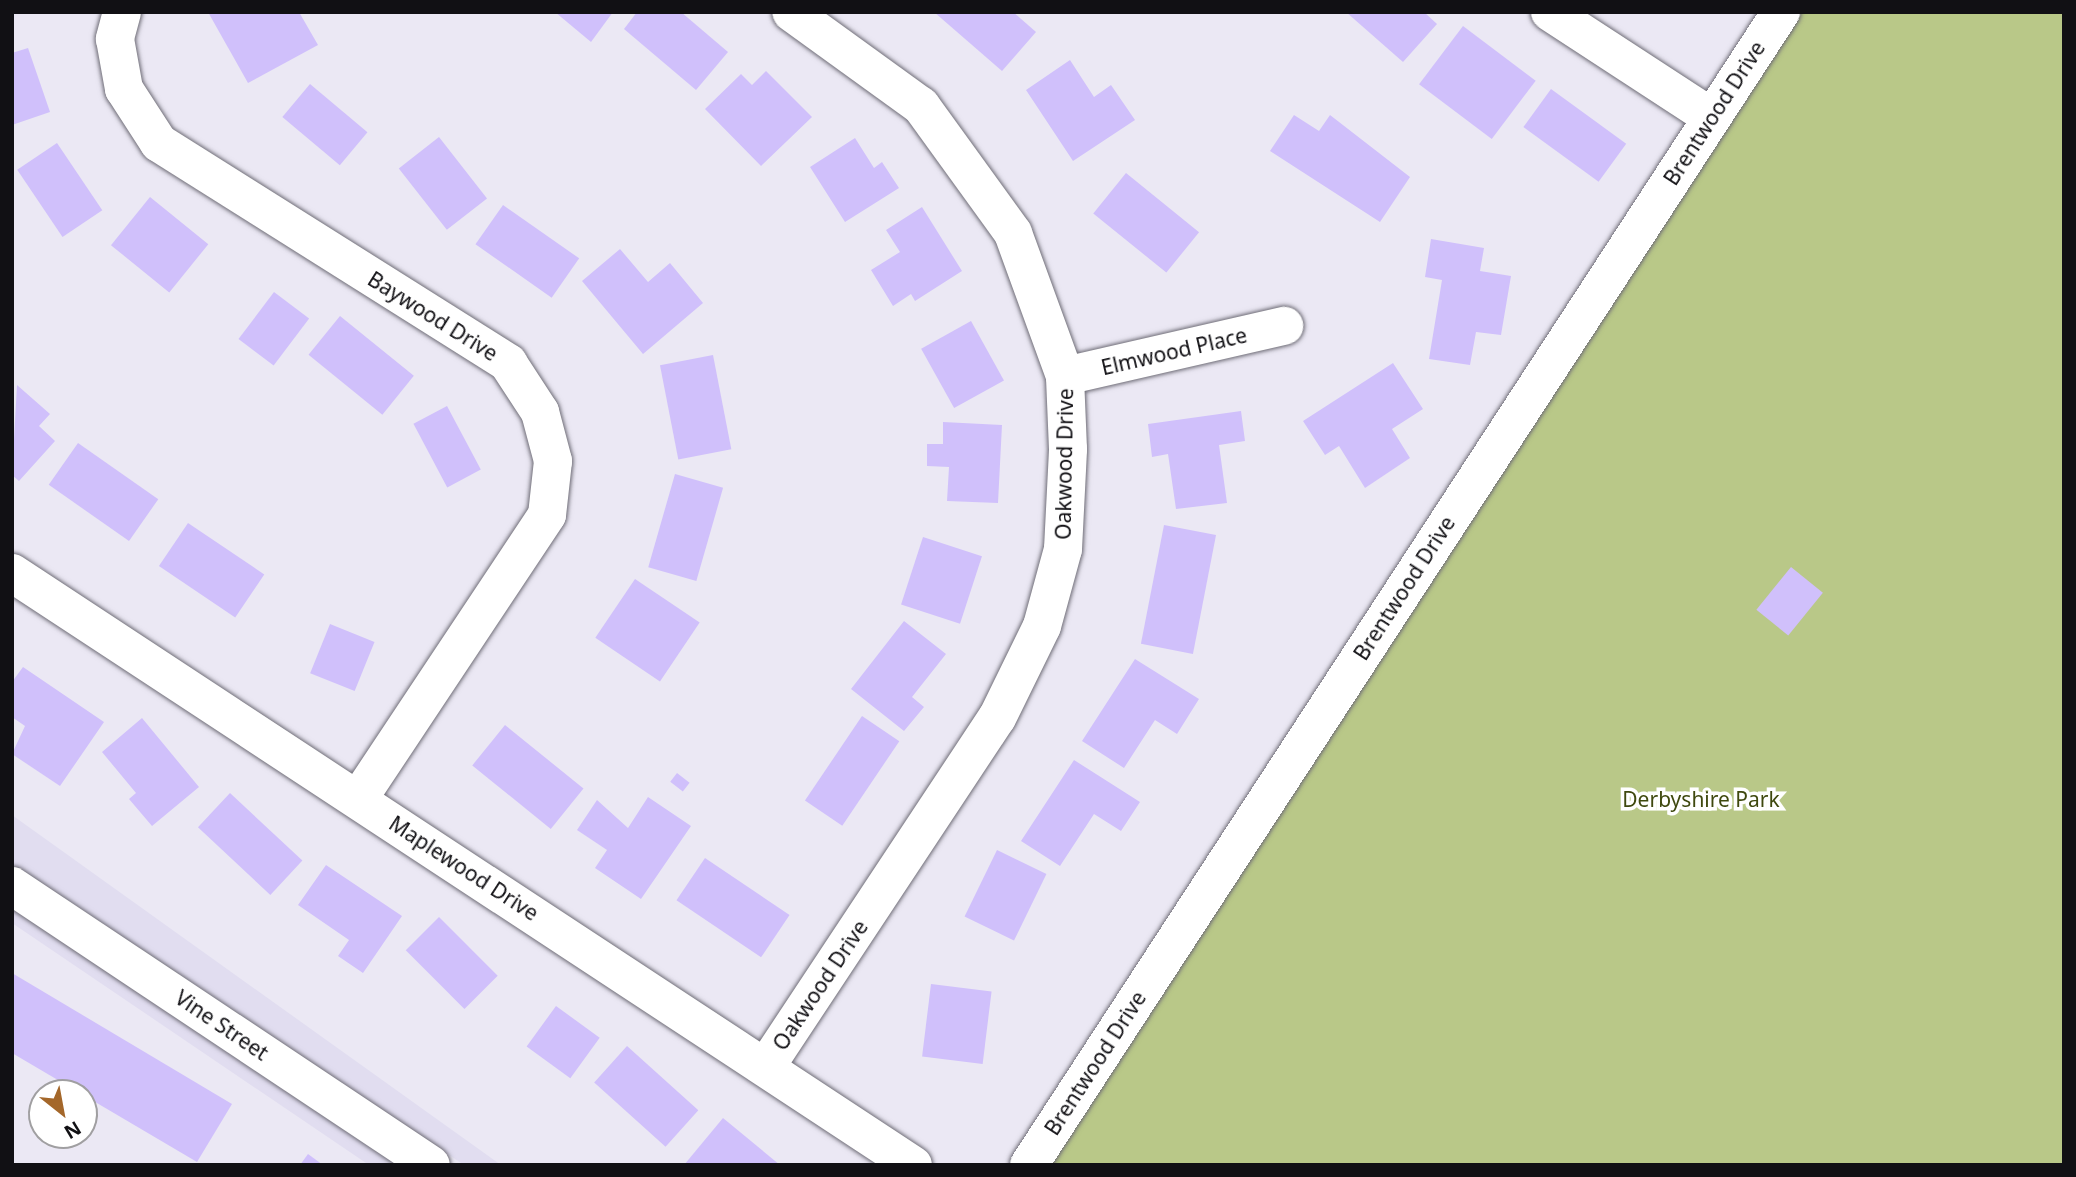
<!DOCTYPE html>
<style>
body{margin:0}
#map{position:relative;width:2076px;height:1177px;overflow:hidden;background:#ebe8f4;font-family:"Noto Sans",sans-serif}
div>[style]{position:absolute}
[style*='--x']{left:calc(var(--x)*1px);top:calc(var(--y)*1px);width:calc(var(--w)*1px);rotate:calc(var(--a)*1deg)}
.built>*{inset:0;background:#e1ddf0}
.green>*{inset:0;background:#b9c888}
.building>*{inset:0;background:#d0c0fb;transform-origin:0 0}
.roads{filter:drop-shadow(0 0 2px #6f6d77) drop-shadow(0 0 2px #6f6d77)}
.street>*{height:38px;margin:-19px;padding:0 19px;transform-origin:19px;border-radius:19px;background:#fff}
.secondary>*{height:38px;margin:-19px;padding:0 19px;transform-origin:19px;border-radius:19px;background:#fff}
span{translate:-50% -50%;white-space:nowrap;text-align:center;line-height:1.15;-webkit-text-stroke:7px #fff;paint-order:stroke}
.street-label{font-size:21px;color:#111014}
.park-label{font-size:21px;color:#3f490f}
.frame{position:absolute;inset:0;border:14px solid #111014;pointer-events:none}
.north{position:absolute;left:28px;top:1079px;width:70px;height:70px;box-sizing:border-box;background:#fff;border:2px solid #a09fa1;border-radius:50%;rotate:149deg;font-size:19px;font-weight:700;line-height:28px;text-align:center;color:#111014}
.north::after{content:'';display:block;margin:auto;width:24px;height:32px;background:#a4672a;clip-path:polygon(50% 0,100% 100%,50% 72%,0 100%)}
</style>
<div id="map">
<div class="built">
<div style="clip-path:polygon(12px 815px,501px 1165px,464px 1165px,12px 864px)"></div>
<div style="clip-path:polygon(12px 909px,397px 1165px,369px 1165px,12px 923px)"></div>
</div>
<div class="green">
<div style="clip-path:polygon(1781px 12px,2064px 12px,2064px 1165px,1029px 1165px)"></div>
</div>
<div class="building">
<div style="clip-path:polygon(208px 12px,299px 12px,318px 45px,248px 83px)"></div>
<div style="clip-path:polygon(555px 12px,613px 12px,591px 42px)"></div>
<div style="clip-path:polygon(637px 12px,681px 12px,728px 52px,696px 90px,624px 29px)"></div>
<div style="clip-path:polygon(934px 12px,1013px 12px,1036px 32px,1002px 71px)"></div>
<div style="clip-path:polygon(1346px 12px,1424px 12px,1437px 24px,1403px 62px)"></div>
<div style="left:1463px;top:26px;width:91px;height:73px;rotate:37deg"></div>
<div style="clip-path:polygon(28px 48px,50px 112px,12px 125px,12px 53px)"></div>
<div style="clip-path:polygon(1070px 60px,1094px 97px,1111px 85px,1135px 120px,1073px 161px,1026px 90px)"></div>
<div style="clip-path:polygon(766px 71px,812px 117px,761px 166px,705px 109px,741px 74px,752px 85px)"></div>
<div style="left:310px;top:84px;width:75px;height:43px;rotate:40deg"></div>
<div style="left:1551px;top:89px;width:93px;height:47px;rotate:36deg"></div>
<div style="clip-path:polygon(1294px 115px,1319px 131px,1330px 115px,1410px 177px,1380px 222px,1270px 151px)"></div>
<div style="left:439px;top:137px;width:78px;height:51px;rotate:52deg"></div>
<div style="clip-path:polygon(855px 138px,874px 168px,882px 162px,899px 188px,845px 222px,810px 167px)"></div>
<div style="left:57px;top:143px;width:81px;height:48px;rotate:56deg"></div>
<div style="left:1126px;top:173px;width:94px;height:52px;rotate:39deg"></div>
<div style="left:150px;top:197px;width:75px;height:62px;rotate:39deg"></div>
<div style="left:503px;top:205px;width:93px;height:48px;rotate:35deg"></div>
<div style="clip-path:polygon(922px 207px,962px 271px,915px 301px,911px 294px,893px 306px,871px 270px,900px 252px,886px 230px)"></div>
<div style="clip-path:polygon(1431px 239px,1484px 248px,1480px 271px,1511px 276px,1501px 335px,1476px 332px,1470px 365px,1429px 359px,1442px 280px,1425px 277px)"></div>
<div style="clip-path:polygon(620px 249px,648px 282px,670px 263px,703px 303px,643px 354px,582px 281px)"></div>
<div style="left:274px;top:292px;width:44px;height:59px;rotate:37deg"></div>
<div style="left:340px;top:316px;width:95px;height:50px;rotate:39deg"></div>
<div style="left:971px;top:321px;width:68px;height:57px;rotate:61deg"></div>
<div style="left:713px;top:355px;width:96px;height:54px;rotate:79deg"></div>
<div style="clip-path:polygon(1393px 363px,1423px 409px,1392px 429px,1410px 458px,1365px 488px,1339px 446px,1325px 455px,1303px 421px)"></div>
<div style="clip-path:polygon(17px 385px,50px 414px,39px 426px,55px 441px,19px 481px,12px 475px)"></div>
<div style="left:447px;top:406px;width:72px;height:38px;rotate:62deg"></div>
<div style="clip-path:polygon(1241px 411px,1245px 441px,1219px 445px,1227px 503px,1176px 509px,1168px 454px,1152px 457px,1148px 424px)"></div>
<div style="clip-path:polygon(943px 422px,1002px 425px,998px 503px,947px 501px,949px 467px,927px 466px,927px 444px,943px 444px)"></div>
<div style="left:78px;top:443px;width:98px;height:51px;rotate:35deg"></div>
<div style="left:675px;top:474px;width:50px;height:97px;rotate:16deg"></div>
<div style="left:188px;top:523px;width:92px;height:52px;rotate:34deg"></div>
<div style="left:1164px;top:525px;width:53px;height:121px;rotate:11deg"></div>
<div style="left:923px;top:537px;width:62px;height:71px;rotate:18deg"></div>
<div style="left:1791px;top:567px;width:41px;height:55px;rotate:39deg"></div>
<div style="left:635px;top:579px;width:78px;height:71px;rotate:34deg"></div>
<div style="clip-path:polygon(904px 621px,946px 654px,912px 697px,924px 707px,904px 731px,851px 689px)"></div>
<div style="left:330px;top:624px;width:48px;height:53px;rotate:22deg"></div>
<div style="clip-path:polygon(1135px 659px,1199px 699px,1177px 734px,1155px 720px,1124px 768px,1082px 741px)"></div>
<div style="clip-path:polygon(23px 667px,104px 722px,60px 786px,12px 754px,25px 726px,12px 717px,12px 682px)"></div>
<div style="left:862px;top:716px;width:45px;height:102px;rotate:34deg"></div>
<div style="clip-path:polygon(142px 718px,199px 787px,152px 826px,129px 799px,136px 793px,102px 752px)"></div>
<div style="left:505px;top:725px;width:101px;height:52px;rotate:39deg"></div>
<div style="clip-path:polygon(1074px 760px,1140px 802px,1121px 831px,1094px 814px,1060px 866px,1021px 841px)"></div>
<div style="left:677px;top:773px;width:16px;height:11px;rotate:38deg"></div>
<div style="left:230px;top:793px;width:99px;height:47px;rotate:43deg"></div>
<div style="clip-path:polygon(648px 797px,691px 826px,641px 899px,595px 868px,607px 850px,577px 830px,597px 800px,628px 828px)"></div>
<div style="left:997px;top:850px;width:55px;height:74px;rotate:26deg"></div>
<div style="left:705px;top:858px;width:102px;height:51px;rotate:34deg"></div>
<div style="clip-path:polygon(326px 865px,402px 916px,363px 973px,338px 956px,349px 940px,298px 905px)"></div>
<div style="left:439px;top:917px;width:83px;height:47px;rotate:45deg"></div>
<div style="clip-path:polygon(12px 973px,232px 1104px,197px 1162px,12px 1053px)"></div>
<div style="left:931px;top:984px;width:61px;height:73px;rotate:7deg"></div>
<div style="left:556px;top:1006px;width:54px;height:50px;rotate:36deg"></div>
<div style="left:627px;top:1046px;width:96px;height:49px;rotate:42deg"></div>
<div style="clip-path:polygon(723px 1118px,780px 1165px,684px 1165px)"></div>
<div style="clip-path:polygon(308px 1154px,323px 1165px,300px 1165px)"></div>
</div>
<div class="roads">
<div class="street">
<div style="--x:122;--y:12;--w:28;--a:105"></div>
<div style="--x:115;--y:39;--w:51;--a:79.8"></div>
<div style="--x:124;--y:89;--w:64;--a:57.1"></div>
<div style="--x:159;--y:143;--w:413;--a:32.2"></div>
<div style="--x:508;--y:363;--w:59;--a:56.9"></div>
<div style="--x:540;--y:412;--w:51;--a:75.1"></div>
<div style="--x:553;--y:461;--w:54;--a:96.3"></div>
<div style="--x:547;--y:515;--w:341;--a:123.6"></div>
<div style="--x:1550;--y:12;--w:192;--a:33.1"></div>
<div style="--x:1065;--y:376;--w:225;--a:-12.9"></div>
<div style="--x:12;--y:573;--w:1078;--a:33.31"></div>
<div style="--x:12;--y:886;--w:503;--a:33.66"></div>
<div style="--x:767;--y:1065;--w:416;--a:-56.5"></div>
<div style="--x:997;--y:718;--w:102;--a:-63.9"></div>
<div style="--x:1042;--y:626;--w:80;--a:-74.7"></div>
<div style="--x:1063;--y:549;--w:100;--a:-87.1"></div>
<div style="--x:1068;--y:449;--w:73;--a:-92.4"></div>
<div style="--x:1065;--y:376;--w:152;--a:-110"></div>
<div style="--x:1013;--y:233;--w:157;--a:-125.9"></div>
<div style="--x:921;--y:106;--w:160;--a:-144.1"></div>
</div>
<div class="secondary">
<div style="--x:1029;--y:1165;--w:1377;--a:-56.89"></div>
</div>
</div>
<div class="street-label">
<span style="left:1714px;top:113px;rotate:-57deg">Brentwood Drive</span>
<span style="left:433px;top:316px;rotate:32deg">Baywood Drive</span>
<span style="left:1174px;top:351px;rotate:-13deg">Elmwood Place</span>
<span style="left:1064px;top:464px;rotate:-89deg">Oakwood Drive</span>
<span style="left:1404px;top:588px;rotate:-57deg">Brentwood Drive</span>
<span style="left:464px;top:868px;rotate:33deg">Maplewood Drive</span>
<span style="left:820px;top:985px;rotate:-56deg">Oakwood Drive</span>
<span style="left:222px;top:1025px;rotate:34deg">Vine Street</span>
<span style="left:1095px;top:1063px;rotate:-57deg">Brentwood Drive</span>
</div>
<div class="park-label">
<span style="left:1701px;top:799px">Derbyshire Park</span>
</div>
<div class="frame"></div>
<div class="north">N</div>
</div>
